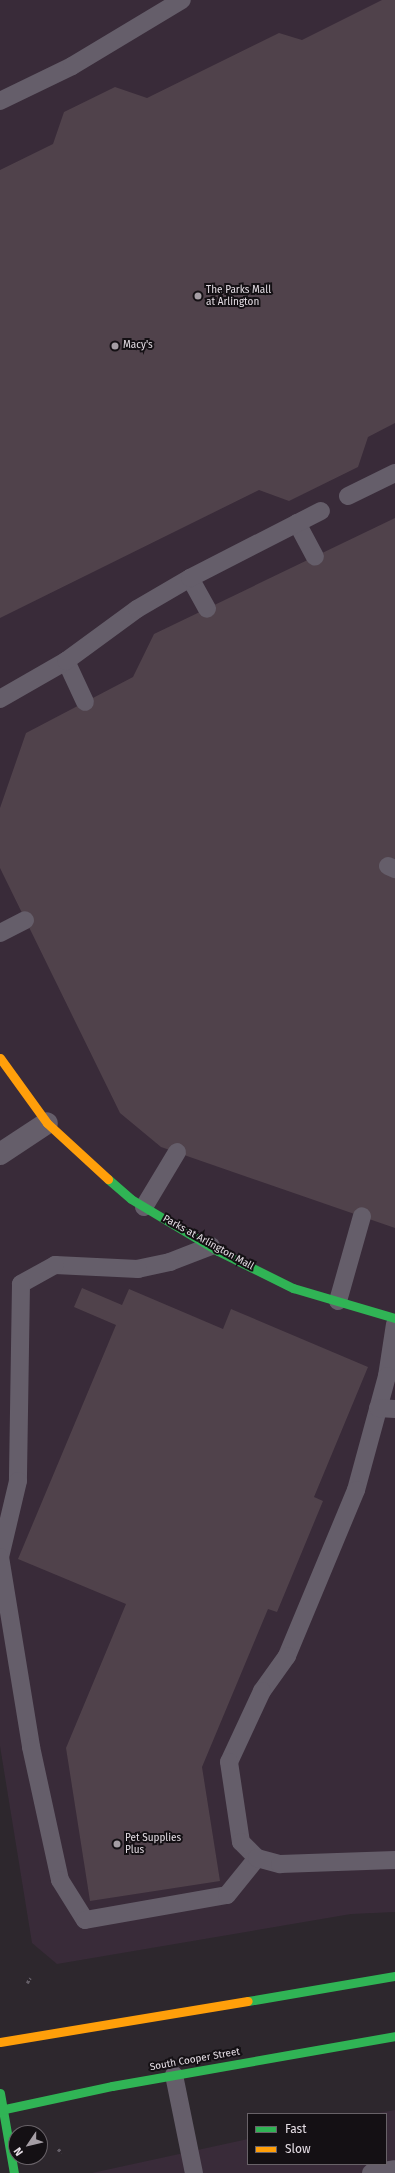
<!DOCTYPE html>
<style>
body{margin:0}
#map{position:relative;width:395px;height:2173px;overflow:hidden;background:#2d272d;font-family:"Fira Sans",sans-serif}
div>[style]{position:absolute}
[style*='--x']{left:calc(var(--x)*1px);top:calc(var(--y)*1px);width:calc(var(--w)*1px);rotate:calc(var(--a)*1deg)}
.built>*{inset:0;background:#392b39}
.building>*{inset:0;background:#50424b}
.path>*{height:2.5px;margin-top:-1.25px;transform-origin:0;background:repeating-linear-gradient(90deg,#645e67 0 3px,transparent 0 5px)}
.lane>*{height:18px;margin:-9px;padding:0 9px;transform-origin:9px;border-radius:9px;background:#655e6a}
.street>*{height:22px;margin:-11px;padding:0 11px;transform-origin:11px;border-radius:11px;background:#655e6a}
.fast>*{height:9px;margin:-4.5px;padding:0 4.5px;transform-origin:4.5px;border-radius:4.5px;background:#30b455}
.slow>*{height:9px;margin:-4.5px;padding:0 4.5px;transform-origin:4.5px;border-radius:4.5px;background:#ff9f0a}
.dots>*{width:11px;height:11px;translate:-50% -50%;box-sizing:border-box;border:2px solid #141014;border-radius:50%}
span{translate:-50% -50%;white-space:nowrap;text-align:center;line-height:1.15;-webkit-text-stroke:4px #141014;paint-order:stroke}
.poi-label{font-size:10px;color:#e5dee5}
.left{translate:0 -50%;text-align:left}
.street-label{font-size:10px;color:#e5dee5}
.legend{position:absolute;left:247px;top:2113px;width:140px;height:52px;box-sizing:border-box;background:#141014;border:1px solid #686268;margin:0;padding:5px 7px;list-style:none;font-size:12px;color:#e5dee5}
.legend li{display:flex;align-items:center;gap:8px;height:20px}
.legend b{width:20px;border:1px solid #686268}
.north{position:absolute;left:8px;top:2125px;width:40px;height:40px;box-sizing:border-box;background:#141014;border:1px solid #686268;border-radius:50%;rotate:235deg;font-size:11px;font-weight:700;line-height:16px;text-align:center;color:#e5dee5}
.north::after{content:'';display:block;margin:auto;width:14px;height:18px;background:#a59ea5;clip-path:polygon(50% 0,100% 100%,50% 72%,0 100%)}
</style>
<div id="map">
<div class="built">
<div style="clip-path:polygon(0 0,395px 0,395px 1912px,351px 1914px,57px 1964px,32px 1943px,0 1746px)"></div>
<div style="clip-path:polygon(395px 2110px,395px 2173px,92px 2173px,248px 2139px,248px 2164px,386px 2164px,386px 2114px,373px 2114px)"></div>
</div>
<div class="building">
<div style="clip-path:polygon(382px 0,395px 0,395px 423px,368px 437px,358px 467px,289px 501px,259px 490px,0 618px,0 170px,53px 144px,64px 112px,115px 87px,147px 98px,279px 33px,302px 40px)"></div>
<div style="clip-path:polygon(395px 518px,395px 1228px,161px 1147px,120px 1113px,0 868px,0 808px,26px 733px,133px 677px,154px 634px)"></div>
<div style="clip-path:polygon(82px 1288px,122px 1305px,129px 1289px,223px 1329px,231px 1309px,368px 1367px,314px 1497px,323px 1501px,277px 1612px,268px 1609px,202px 1767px,220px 1881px,90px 1901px,66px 1748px,126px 1604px,18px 1559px,116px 1325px,74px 1307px)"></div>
</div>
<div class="path">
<div style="--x:27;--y:1983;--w:6;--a:-59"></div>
<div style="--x:58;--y:2149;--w:5;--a:37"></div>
</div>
<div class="lane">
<div style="--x:0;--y:101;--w:80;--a:-25.9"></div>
<div style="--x:72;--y:66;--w:128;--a:-31"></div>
<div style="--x:348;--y:496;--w:52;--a:-26.1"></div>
<div style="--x:297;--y:523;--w:38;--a:62"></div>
<div style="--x:190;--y:578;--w:35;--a:61"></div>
<div style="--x:66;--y:661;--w:45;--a:65.1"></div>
<div style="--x:0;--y:699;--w:76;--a:-29.9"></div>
<div style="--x:66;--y:661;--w:88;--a:-36.2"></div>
<div style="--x:137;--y:609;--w:61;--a:-30.3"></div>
<div style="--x:190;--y:578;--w:147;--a:-27.1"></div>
<div style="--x:388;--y:866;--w:8;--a:23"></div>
<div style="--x:0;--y:933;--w:28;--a:-27"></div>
<div style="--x:144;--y:1207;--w:64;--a:-59"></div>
<div style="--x:211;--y:1246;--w:44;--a:158.7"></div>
<div style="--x:170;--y:1262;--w:33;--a:168"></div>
<div style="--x:138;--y:1269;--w:83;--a:-177.2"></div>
<div style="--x:55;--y:1265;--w:39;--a:151"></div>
<div style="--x:21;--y:1284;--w:197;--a:90.9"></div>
<div style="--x:18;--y:1481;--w:78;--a:103.3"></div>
<div style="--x:0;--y:1557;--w:193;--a:80.7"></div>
<div style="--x:31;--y:1747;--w:136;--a:77.7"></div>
<div style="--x:60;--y:1880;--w:47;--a:58"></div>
<div style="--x:85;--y:1920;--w:144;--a:-10"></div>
<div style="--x:227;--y:1895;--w:48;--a:-51"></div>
<div style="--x:338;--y:1301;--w:88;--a:-74.2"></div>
<div style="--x:395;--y:1324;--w:53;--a:98.7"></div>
<div style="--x:387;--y:1376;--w:118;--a:105.2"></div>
<div style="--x:356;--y:1490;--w:180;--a:112.6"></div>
<div style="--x:287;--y:1656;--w:43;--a:125.5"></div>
<div style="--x:262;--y:1691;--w:78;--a:114.9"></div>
<div style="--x:229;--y:1762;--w:81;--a:81.5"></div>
<div style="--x:241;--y:1842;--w:23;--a:45"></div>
<div style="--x:257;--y:1858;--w:24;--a:15"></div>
<div style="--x:280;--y:1864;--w:115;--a:-2"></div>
<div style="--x:378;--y:1408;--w:17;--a:3"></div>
<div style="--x:174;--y:2075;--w:100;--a:78.5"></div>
<div style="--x:371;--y:2173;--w:24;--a:-9"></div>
</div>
<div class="street">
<div style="--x:0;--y:1154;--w:56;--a:-33.4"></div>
</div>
<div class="fast">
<div style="--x:108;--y:1179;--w:30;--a:41"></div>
<div style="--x:131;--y:1199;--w:101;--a:30.9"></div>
<div style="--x:218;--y:1251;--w:84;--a:26.3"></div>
<div style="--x:293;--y:1288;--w:106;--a:16.4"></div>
<div style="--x:248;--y:2001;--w:149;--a:-9.7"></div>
<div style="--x:0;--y:2093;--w:81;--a:80.1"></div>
<div style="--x:0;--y:2110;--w:115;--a:-12.1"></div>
<div style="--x:112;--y:2086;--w:287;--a:-10"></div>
</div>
<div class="slow">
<div style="--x:0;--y:1058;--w:80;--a:54.1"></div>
<div style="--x:47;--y:1123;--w:83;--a:42.6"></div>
<div style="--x:0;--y:2042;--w:251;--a:-9.4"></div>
</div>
<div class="dots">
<div style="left:198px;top:296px;background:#a59ea5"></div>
<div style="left:115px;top:346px;background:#a59ea5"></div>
<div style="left:117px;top:1844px;background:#a59ea5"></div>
</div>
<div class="poi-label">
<span class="left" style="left:206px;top:296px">The Parks Mall<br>at Arlington</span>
<span class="left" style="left:123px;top:346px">Macy's</span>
<span class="left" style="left:125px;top:1844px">Pet Supplies<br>Plus</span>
</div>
<div class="street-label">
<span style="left:208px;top:1243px;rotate:29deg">Parks at Arlington Mall</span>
<span style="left:195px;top:2060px;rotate:-10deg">South Cooper Street</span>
</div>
<ul class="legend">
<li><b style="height:5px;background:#30b455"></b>Fast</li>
<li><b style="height:5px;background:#ff9f0a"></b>Slow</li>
</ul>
<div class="north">N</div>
</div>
